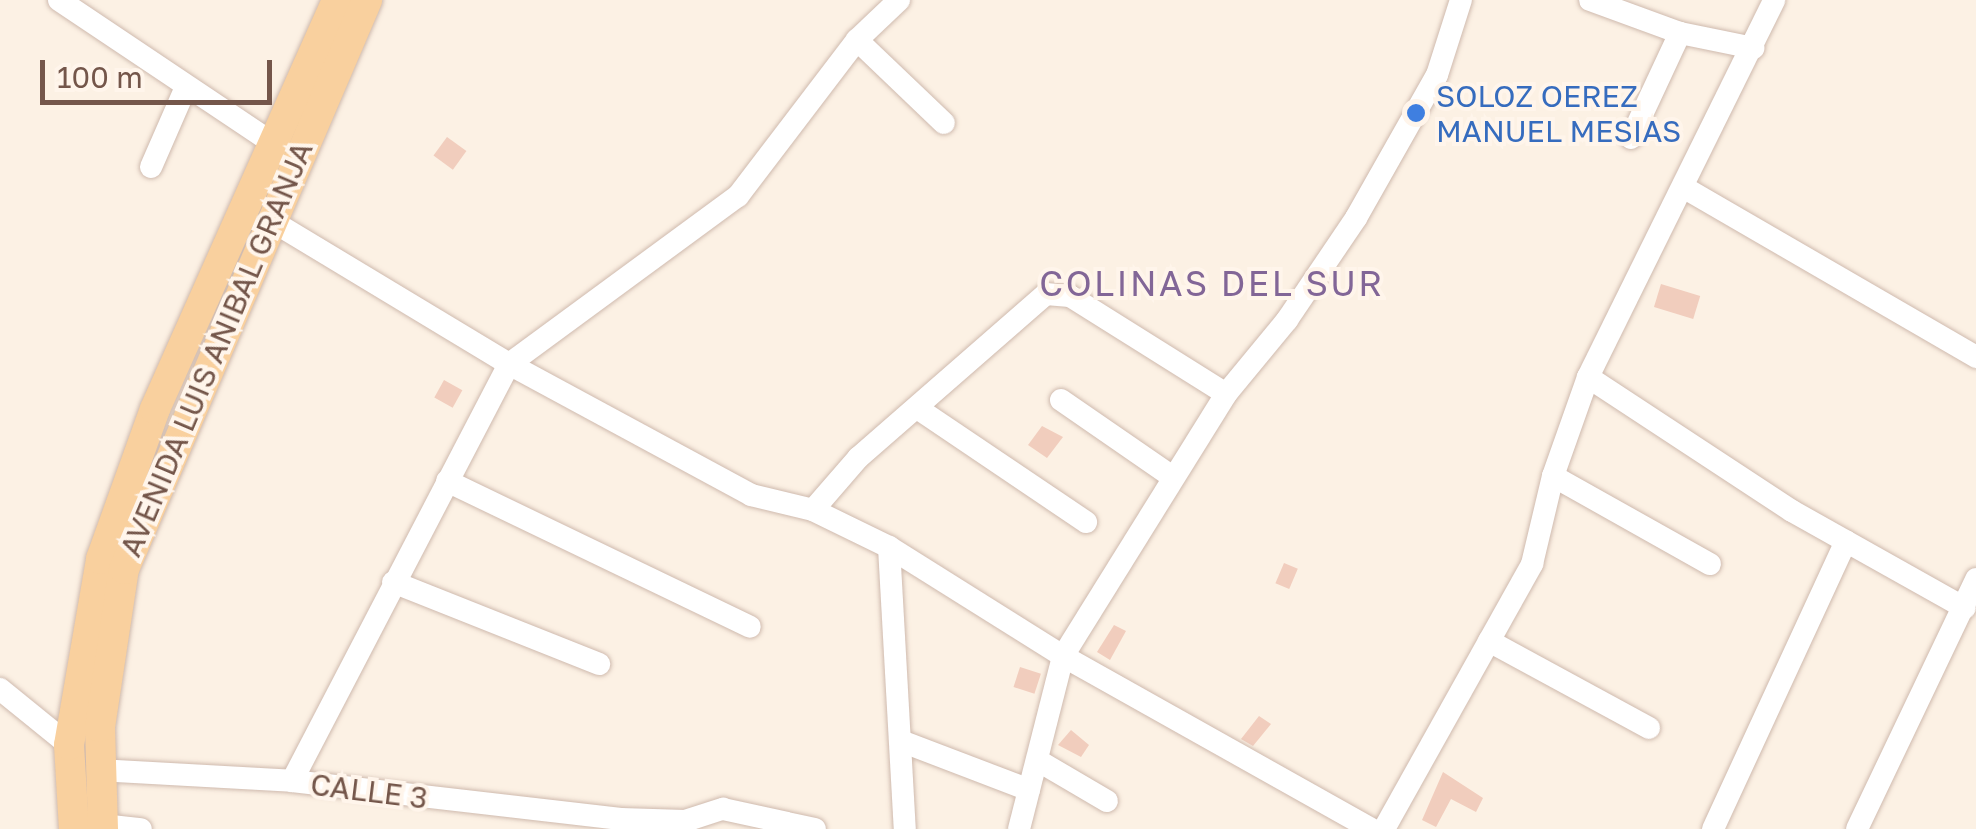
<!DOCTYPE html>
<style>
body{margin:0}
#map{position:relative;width:1976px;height:829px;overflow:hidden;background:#fcf1e4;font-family:"Golos Text",sans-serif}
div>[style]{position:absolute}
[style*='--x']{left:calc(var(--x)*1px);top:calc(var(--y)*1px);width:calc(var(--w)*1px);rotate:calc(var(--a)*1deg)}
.building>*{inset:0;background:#f1cdbd;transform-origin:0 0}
.roads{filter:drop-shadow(0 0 2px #cfbaae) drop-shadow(0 0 2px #cfbaae)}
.minor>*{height:22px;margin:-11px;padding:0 11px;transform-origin:11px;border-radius:11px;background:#fff}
.major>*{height:30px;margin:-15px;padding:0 15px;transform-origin:15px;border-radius:15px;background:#f9d09e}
.dots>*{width:28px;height:28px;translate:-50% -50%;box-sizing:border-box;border:5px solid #fff5eb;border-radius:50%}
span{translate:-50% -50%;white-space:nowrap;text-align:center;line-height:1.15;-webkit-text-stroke:8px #fff5eb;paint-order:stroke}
.shop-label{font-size:30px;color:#366cbe}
.left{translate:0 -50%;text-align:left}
.street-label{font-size:30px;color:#74564a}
.quarter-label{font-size:35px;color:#826697;letter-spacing:2.5px}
.scale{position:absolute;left:40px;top:60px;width:232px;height:45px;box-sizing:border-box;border:5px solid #74564a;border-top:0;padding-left:12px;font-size:30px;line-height:35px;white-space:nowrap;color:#74564a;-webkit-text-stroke:8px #fff5eb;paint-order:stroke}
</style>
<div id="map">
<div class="building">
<div style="left:447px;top:137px;width:24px;height:23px;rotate:36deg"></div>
<div style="left:1661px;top:284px;width:41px;height:24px;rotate:17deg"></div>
<div style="left:444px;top:380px;width:21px;height:20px;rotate:29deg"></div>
<div style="clip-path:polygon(1042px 426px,1063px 437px,1047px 458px,1028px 445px)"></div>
<div style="left:1284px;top:563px;width:15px;height:22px;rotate:23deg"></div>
<div style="clip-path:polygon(1114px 625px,1126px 631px,1110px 660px,1097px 652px)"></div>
<div style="left:1020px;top:667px;width:22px;height:21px;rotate:18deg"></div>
<div style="clip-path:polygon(1259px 716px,1271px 724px,1253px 746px,1241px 739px)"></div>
<div style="clip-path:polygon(1071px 730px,1089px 745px,1081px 757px,1058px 745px)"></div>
<div style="clip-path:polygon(1443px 772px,1483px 798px,1476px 812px,1451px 799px,1436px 827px,1422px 820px)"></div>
</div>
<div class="roads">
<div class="minor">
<div style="--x:59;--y:0;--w:259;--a:33.8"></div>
<div style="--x:1590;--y:0;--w:96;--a:20.1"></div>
<div style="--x:1680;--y:33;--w:75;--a:11.6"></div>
<div style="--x:857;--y:40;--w:120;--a:43.7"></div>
<div style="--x:1631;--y:138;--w:116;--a:-65"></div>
<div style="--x:151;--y:167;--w:85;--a:-66.4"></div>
<div style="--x:1683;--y:187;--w:339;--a:30.1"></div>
<div style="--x:272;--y:221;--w:277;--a:31.1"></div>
<div style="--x:509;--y:364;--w:275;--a:28.4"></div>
<div style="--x:751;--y:495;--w:64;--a:13.6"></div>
<div style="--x:813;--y:510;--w:85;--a:26"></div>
<div style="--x:889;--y:547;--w:205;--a:32.1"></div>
<div style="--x:1063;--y:656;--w:353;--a:29.3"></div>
<div style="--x:1588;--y:377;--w:244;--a:33.3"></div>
<div style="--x:1792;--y:511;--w:198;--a:29.3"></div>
<div style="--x:1061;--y:400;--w:134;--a:34.6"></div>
<div style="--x:917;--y:408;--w:204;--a:34"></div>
<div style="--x:1553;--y:476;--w:180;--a:29.3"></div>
<div style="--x:447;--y:481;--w:336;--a:25.7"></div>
<div style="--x:813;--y:510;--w:69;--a:-49.1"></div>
<div style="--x:858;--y:458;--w:249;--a:-41.1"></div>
<div style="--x:1046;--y:294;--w:24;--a:5"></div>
<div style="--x:1070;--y:296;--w:184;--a:32.1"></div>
<div style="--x:889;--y:547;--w:282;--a:86.8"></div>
<div style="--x:393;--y:582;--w:222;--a:21.7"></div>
<div style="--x:1489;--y:641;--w:182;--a:28.5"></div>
<div style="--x:0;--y:689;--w:89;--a:39.1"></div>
<div style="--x:901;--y:741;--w:137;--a:20.9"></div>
<div style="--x:1037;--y:760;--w:81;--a:30.4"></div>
<div style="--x:98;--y:770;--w:194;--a:3.2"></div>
<div style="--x:292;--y:781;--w:331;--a:6.6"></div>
<div style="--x:621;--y:819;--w:64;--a:1.8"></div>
<div style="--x:685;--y:821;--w:40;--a:-18"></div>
<div style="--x:723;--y:809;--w:94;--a:12.3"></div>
<div style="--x:292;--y:781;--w:470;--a:-62.5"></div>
<div style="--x:509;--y:364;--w:284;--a:-36.3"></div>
<div style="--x:738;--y:196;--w:196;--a:-52.7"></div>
<div style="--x:857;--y:40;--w:58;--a:-43.6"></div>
<div style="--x:102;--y:825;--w:39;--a:6"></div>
<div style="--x:1019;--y:829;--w:179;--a:-75.7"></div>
<div style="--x:1063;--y:656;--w:309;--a:-58.1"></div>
<div style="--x:1226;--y:394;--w:96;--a:-50.5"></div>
<div style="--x:1287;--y:320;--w:123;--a:-55.9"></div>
<div style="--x:1356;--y:218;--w:164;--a:-60.5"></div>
<div style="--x:1437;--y:75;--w:79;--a:-72.3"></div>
<div style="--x:1384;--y:829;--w:304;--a:-60.8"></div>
<div style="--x:1532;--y:564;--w:90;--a:-76.6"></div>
<div style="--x:1553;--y:476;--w:105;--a:-70.5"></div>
<div style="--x:1588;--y:377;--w:420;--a:-63.7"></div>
<div style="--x:1713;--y:829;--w:317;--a:-65.2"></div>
<div style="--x:1857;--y:829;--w:277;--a:-64.5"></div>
</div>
<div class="major">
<div style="--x:74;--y:829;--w:84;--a:-93.4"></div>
<div style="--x:69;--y:745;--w:189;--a:-80.2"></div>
<div style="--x:101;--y:559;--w:159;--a:-70.2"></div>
<div style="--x:155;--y:409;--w:448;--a:-66"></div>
<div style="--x:103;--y:829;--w:102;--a:-91.7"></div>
<div style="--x:100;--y:727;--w:160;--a:-81.4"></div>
<div style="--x:124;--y:569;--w:619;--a:-66.87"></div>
</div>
</div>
<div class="dots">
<div style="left:1416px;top:113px;background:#3f7fe0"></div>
</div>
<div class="shop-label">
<span class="left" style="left:1436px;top:113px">SOLOZ OEREZ<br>MANUEL MESIAS</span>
</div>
<div class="street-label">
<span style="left:216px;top:349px;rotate:-67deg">AVENIDA LUIS ANIBAL GRANJA</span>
<span style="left:369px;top:791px;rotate:7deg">CALLE 3</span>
</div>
<div class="quarter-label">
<span style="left:1212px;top:283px">COLINAS DEL SUR</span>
</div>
<div class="scale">100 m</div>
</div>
